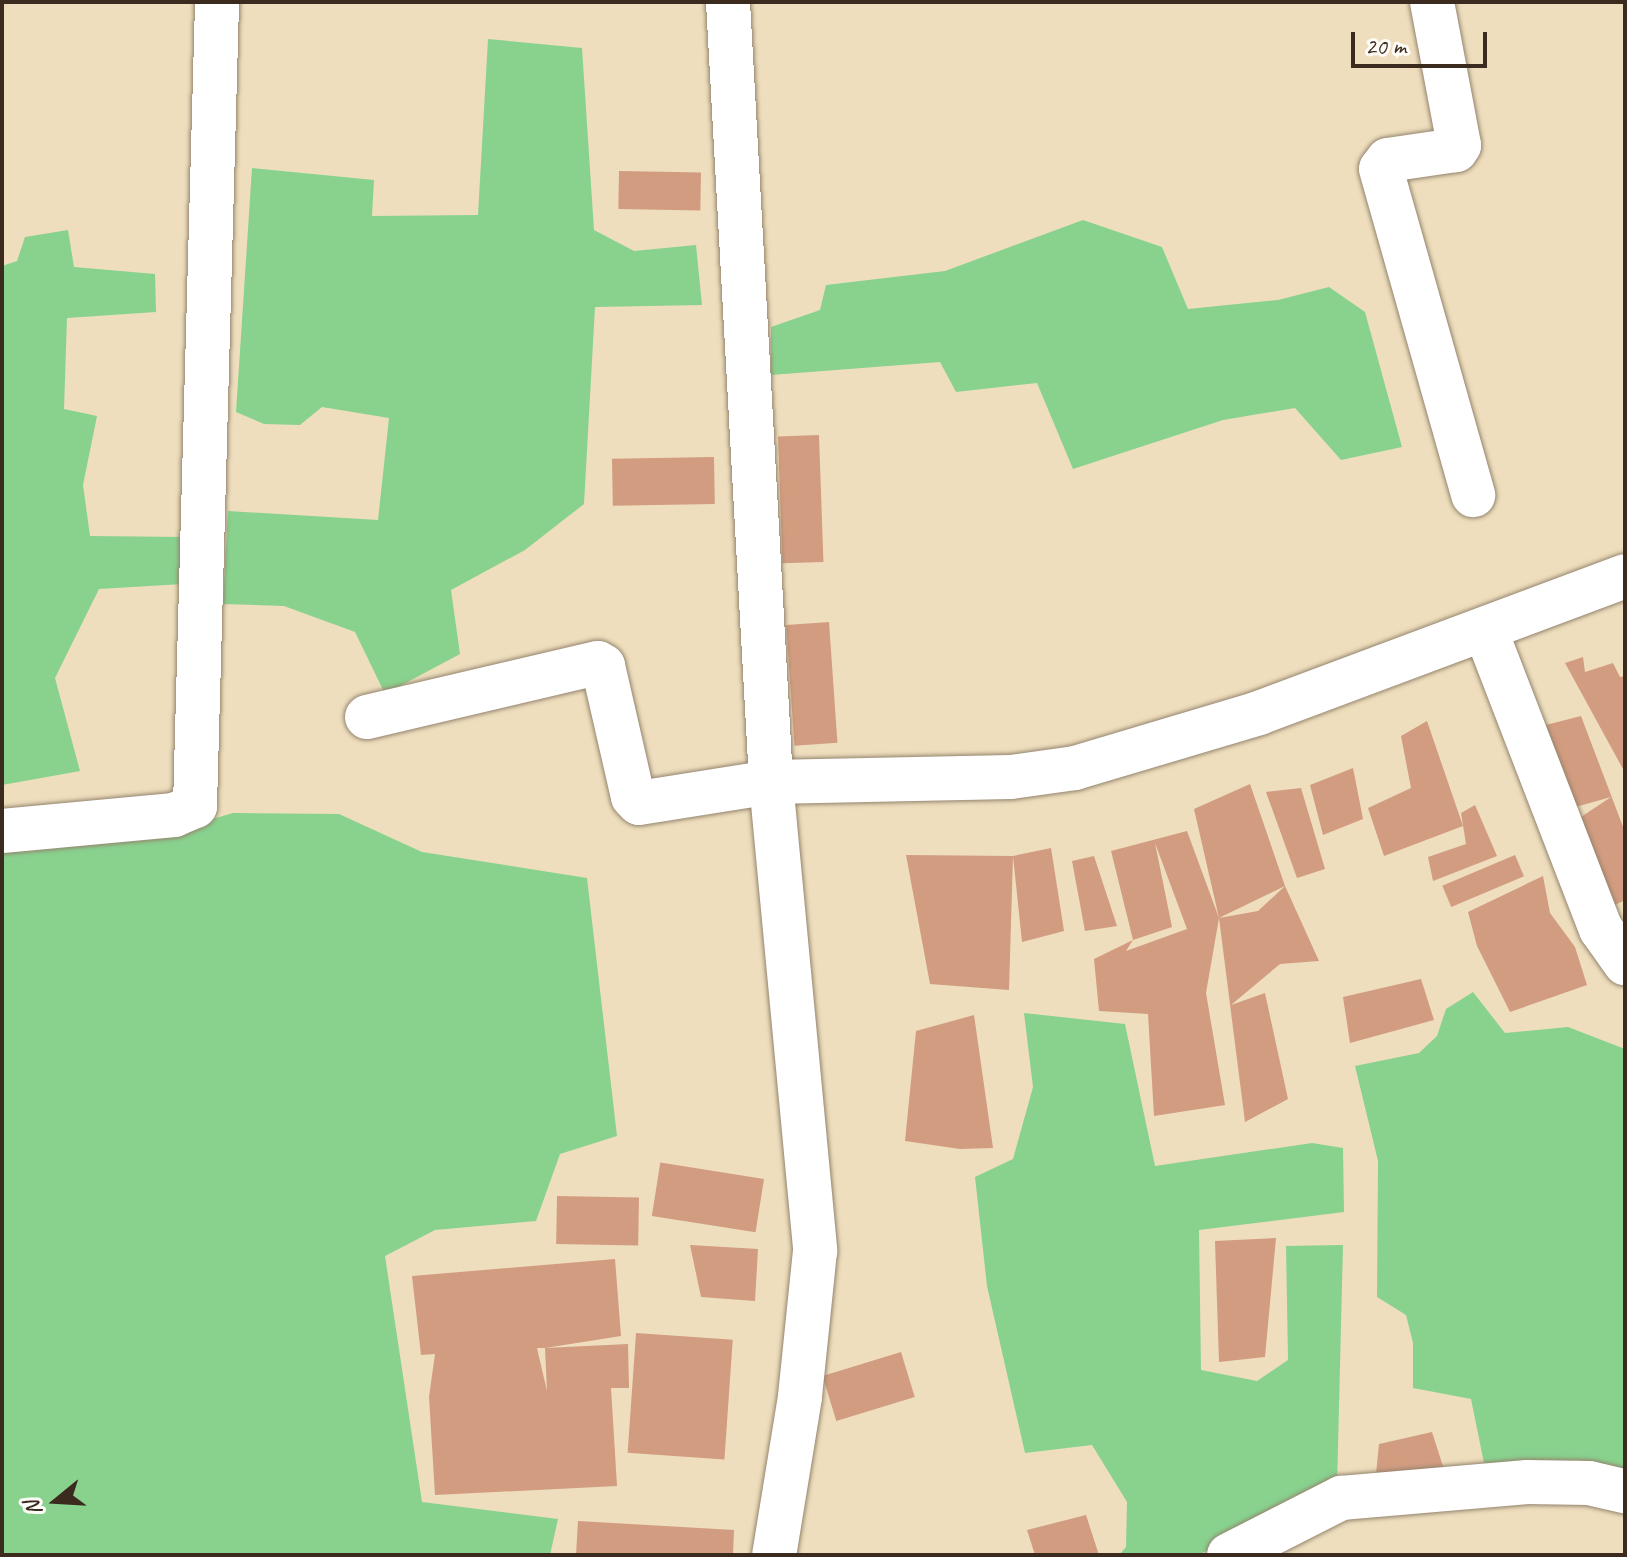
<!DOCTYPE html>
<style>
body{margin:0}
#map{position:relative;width:1627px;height:1557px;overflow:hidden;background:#eedebd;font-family:Caveat,sans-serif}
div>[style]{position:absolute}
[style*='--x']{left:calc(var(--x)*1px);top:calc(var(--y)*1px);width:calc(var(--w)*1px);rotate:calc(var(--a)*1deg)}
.green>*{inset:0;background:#88d28e}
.building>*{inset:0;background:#d29c80;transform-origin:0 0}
.roads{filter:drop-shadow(0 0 2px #94846e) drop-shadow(0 0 2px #94846e)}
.minor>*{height:44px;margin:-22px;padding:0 22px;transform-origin:22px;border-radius:22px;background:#fff}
span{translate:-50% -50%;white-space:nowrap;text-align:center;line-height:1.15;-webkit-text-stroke:6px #fdfcf7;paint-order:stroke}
.frame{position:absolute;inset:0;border:4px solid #3b2a1e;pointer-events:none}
.north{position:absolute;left:16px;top:1461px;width:80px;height:80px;-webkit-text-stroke:6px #fdfcf7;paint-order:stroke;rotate:252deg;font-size:22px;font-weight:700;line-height:32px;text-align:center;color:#3b2a1e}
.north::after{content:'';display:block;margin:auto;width:28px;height:36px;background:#3b2a1e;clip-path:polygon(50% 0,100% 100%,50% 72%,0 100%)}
.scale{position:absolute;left:1351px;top:32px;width:136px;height:36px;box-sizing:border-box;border:4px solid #3b2a1e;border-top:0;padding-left:10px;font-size:24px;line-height:28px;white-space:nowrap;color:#3b2a1e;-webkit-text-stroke:6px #fdfcf7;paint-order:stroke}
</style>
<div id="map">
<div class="green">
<div style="clip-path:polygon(488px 39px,582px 48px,594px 230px,634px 251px,696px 245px,702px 305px,595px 307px,584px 504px,525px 550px,451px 590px,460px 654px,385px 694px,355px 632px,284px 606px,223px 604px,228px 511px,378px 520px,389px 418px,322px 407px,300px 425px,264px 424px,236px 412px,252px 168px,374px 180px,372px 216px,478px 215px)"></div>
<div style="clip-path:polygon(1083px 220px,1162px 247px,1188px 309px,1278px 300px,1329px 287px,1365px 312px,1402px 447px,1341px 460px,1295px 408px,1223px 420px,1073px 469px,1037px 383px,956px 392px,940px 362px,771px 375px,771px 327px,820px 310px,826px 285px,945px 271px)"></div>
<div style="clip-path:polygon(68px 230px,74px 267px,155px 274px,156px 312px,67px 318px,64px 409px,97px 416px,83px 485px,90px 536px,186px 537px,183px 584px,99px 589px,55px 678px,80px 771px,2px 785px,2px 266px,17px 261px,25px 237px)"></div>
<div style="clip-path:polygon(233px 813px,339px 814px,422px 852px,587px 878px,617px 1136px,560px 1154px,536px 1221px,435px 1230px,385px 1256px,422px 1502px,558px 1519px,550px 1555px,2px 1555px,2px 850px,172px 831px)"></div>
<div style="clip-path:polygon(1473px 992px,1505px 1033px,1568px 1027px,1625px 1049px,1625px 1472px,1580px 1460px,1484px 1463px,1471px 1399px,1413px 1388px,1413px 1343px,1406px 1315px,1377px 1297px,1378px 1161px,1355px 1066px,1419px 1053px,1437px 1036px,1446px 1009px)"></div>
<div style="clip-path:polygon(1024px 1013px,1125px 1024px,1155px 1166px,1312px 1143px,1343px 1148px,1344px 1212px,1199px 1230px,1201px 1370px,1257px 1381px,1288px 1360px,1286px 1246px,1343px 1245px,1337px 1488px,1198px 1555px,1119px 1555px,1126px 1547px,1127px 1502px,1092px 1445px,1025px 1453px,987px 1286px,975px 1177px,1013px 1159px,1033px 1087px)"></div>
</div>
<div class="building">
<div style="left:619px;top:171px;width:82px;height:38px;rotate:1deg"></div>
<div style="left:819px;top:435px;width:127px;height:41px;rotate:88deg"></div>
<div style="left:714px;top:457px;width:47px;height:102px;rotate:89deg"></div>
<div style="left:829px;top:622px;width:121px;height:43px;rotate:86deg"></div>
<div style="clip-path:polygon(1583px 657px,1585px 672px,1613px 663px,1620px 677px,1625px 676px,1623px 769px,1565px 663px)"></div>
<div style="clip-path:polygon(1581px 716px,1625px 832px,1625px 900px,1603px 911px,1572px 823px,1611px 797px,1565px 810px,1534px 728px)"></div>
<div style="clip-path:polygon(1427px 721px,1463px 826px,1384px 856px,1368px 808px,1411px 788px,1401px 736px)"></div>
<div style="clip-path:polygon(1353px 768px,1363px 819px,1323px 835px,1310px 785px)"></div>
<div style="clip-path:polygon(1250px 784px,1285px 886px,1219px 918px,1258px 911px,1285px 886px,1319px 961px,1280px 964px,1231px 1005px,1265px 993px,1288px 1099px,1245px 1122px,1219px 918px,1206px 993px,1225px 1105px,1154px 1116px,1148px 1014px,1099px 1011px,1094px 959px,1133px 940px,1126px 951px,1187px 929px,1155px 843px,1172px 927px,1133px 940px,1111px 851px,1187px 831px,1219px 918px,1194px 809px)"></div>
<div style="clip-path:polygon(1301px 788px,1325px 869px,1297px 878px,1266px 792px)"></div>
<div style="clip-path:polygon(1475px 805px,1497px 856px,1433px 881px,1428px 857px,1466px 844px,1461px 813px)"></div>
<div style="clip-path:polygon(1051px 848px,1064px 931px,1022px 942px,1013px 856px)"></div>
<div style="clip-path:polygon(906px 855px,1013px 856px,1009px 990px,930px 984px)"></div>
<div style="left:1515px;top:855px;width:23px;height:79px;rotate:67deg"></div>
<div style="clip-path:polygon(1094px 856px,1117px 926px,1085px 931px,1072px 861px)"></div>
<div style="clip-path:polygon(1543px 876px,1550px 913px,1575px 947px,1587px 985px,1510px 1012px,1477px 946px,1468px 912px)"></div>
<div style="clip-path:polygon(1421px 979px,1434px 1020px,1350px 1043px,1343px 997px)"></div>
<div style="clip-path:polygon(974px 1015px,993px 1148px,960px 1149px,905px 1141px,916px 1031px)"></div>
<div style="left:764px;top:1179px;width:54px;height:105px;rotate:99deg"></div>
<div style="left:557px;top:1196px;width:82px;height:48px;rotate:1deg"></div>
<div style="clip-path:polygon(1276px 1238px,1265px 1357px,1219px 1362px,1215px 1241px)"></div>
<div style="clip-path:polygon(690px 1245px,758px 1249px,755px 1301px,701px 1297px)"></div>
<div style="clip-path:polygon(evenodd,615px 1259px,621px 1336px,545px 1348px,628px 1344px,629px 1388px,611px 1388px,617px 1486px,435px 1495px,429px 1397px,435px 1354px,421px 1355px,412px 1276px,615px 1259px,537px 1348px,545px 1348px,547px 1391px,537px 1348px)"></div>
<div style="left:636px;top:1333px;width:97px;height:120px;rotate:4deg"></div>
<div style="left:901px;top:1352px;width:47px;height:82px;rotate:73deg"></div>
<div style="clip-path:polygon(1432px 1432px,1450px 1488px,1376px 1474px,1379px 1444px)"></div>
<div style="clip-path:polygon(1086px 1515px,1099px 1555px,1035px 1555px,1027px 1530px)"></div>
<div style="clip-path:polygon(578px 1521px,734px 1530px,733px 1555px,576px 1555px)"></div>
</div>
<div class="roads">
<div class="minor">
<div style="--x:728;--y:2;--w:781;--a:86.84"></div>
<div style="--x:771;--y:782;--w:471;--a:84.6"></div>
<div style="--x:815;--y:1251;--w:147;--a:95.9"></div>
<div style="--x:800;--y:1397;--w:160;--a:99.3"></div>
<div style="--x:1432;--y:2;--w:146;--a:79.3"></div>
<div style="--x:1459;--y:145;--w:6;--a:121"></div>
<div style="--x:1456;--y:150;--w:69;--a:171.6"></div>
<div style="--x:1388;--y:160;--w:11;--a:128"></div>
<div style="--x:1381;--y:169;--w:339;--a:74.2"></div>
<div style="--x:1485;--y:629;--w:322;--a:68.9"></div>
<div style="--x:1601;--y:929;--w:42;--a:54.8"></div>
<div style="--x:367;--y:717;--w:237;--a:-13.2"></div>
<div style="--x:598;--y:663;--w:6;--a:31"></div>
<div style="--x:603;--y:666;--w:134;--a:77.1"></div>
<div style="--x:633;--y:797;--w:8;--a:45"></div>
<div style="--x:639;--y:803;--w:134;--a:-9"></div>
<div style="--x:771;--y:782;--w:240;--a:-1.2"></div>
<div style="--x:1011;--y:777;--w:65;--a:-8"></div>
<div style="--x:1075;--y:768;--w:192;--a:-16.6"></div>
<div style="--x:1259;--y:713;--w:391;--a:-20.5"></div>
<div style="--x:2;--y:831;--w:173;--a:-5.3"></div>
<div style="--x:174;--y:815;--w:23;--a:-23"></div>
<div style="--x:195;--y:806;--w:804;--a:-88.43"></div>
<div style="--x:1229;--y:1555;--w:126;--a:-27"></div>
<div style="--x:1341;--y:1498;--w:187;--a:-4.9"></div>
<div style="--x:1527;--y:1482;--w:62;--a:0.9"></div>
<div style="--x:1589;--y:1483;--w:37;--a:13"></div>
</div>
</div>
<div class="frame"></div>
<div class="north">N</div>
<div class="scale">20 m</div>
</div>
